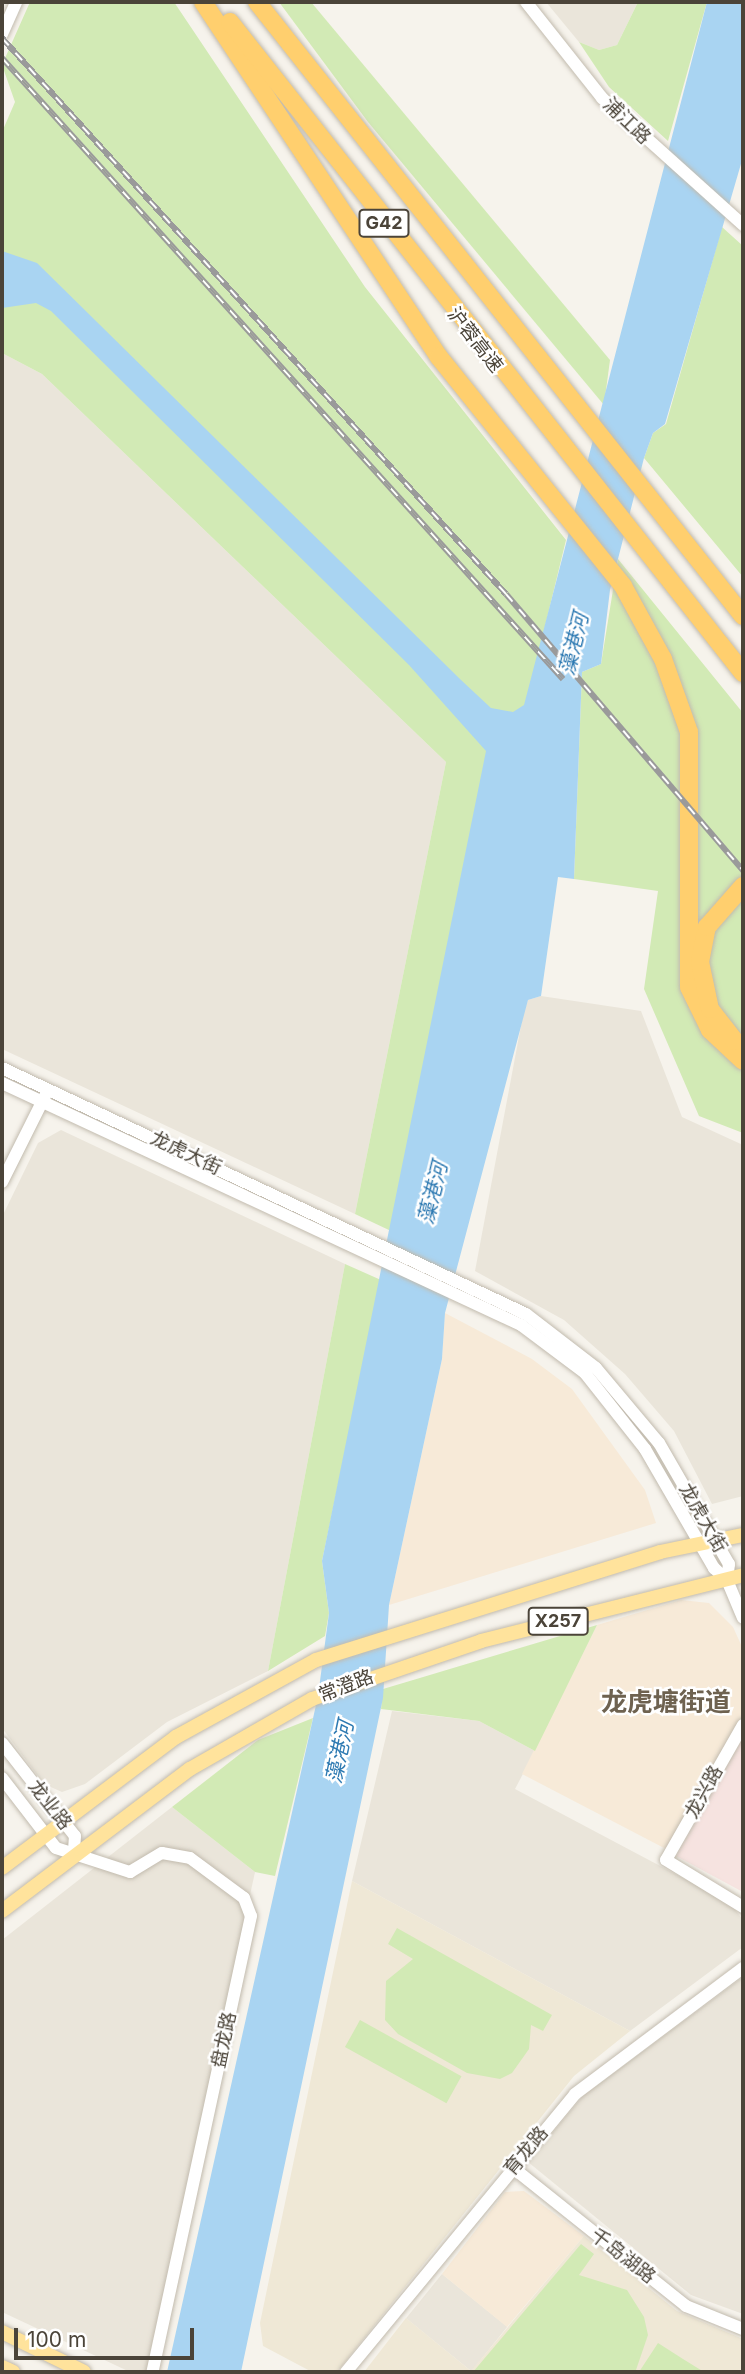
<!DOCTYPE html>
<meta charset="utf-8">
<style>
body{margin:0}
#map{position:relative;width:745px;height:2374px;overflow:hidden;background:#f6f3ec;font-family:Inter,"Noto Sans SC",sans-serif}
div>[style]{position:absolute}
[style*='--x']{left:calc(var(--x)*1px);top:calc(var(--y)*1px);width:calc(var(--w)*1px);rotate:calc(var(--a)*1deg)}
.residential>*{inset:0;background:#eae5da;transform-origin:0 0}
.commercial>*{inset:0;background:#f7ead8}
.education>*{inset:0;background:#efe8d6}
.medical>*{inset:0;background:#f6e3e0}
.green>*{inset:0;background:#d2eab5;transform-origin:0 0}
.water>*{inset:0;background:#a9d4f2}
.roads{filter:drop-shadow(0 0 2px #c2bbae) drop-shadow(0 0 2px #c2bbae)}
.minor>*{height:12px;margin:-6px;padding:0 6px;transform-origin:6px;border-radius:6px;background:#fff}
.major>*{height:14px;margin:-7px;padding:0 7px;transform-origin:7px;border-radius:7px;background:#ffe39c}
.highway>*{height:18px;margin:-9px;padding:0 9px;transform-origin:9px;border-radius:9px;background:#ffcf6e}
.rail>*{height:6px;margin-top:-3px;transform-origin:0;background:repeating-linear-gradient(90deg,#fff 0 10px,#9a9a9a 0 20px);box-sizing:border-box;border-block:2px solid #9a9a9a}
span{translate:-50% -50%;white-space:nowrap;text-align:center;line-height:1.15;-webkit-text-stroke:5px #fff;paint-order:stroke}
.shield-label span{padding:2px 5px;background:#fff;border:2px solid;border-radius:5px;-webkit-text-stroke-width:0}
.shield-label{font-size:18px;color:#4b4439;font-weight:700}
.street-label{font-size:19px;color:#4b4439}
.water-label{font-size:21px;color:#2e7ab2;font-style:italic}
.district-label{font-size:26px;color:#6e6250;font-weight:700}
.frame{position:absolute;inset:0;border:4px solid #4b4439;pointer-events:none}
.scale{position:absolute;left:14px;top:2328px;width:180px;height:32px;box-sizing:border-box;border:4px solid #4b4439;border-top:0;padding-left:9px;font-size:21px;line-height:24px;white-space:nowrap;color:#4b4439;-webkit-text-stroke:5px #fff;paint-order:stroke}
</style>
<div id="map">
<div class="residential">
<div style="clip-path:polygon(546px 2px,638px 2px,617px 45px,599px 50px,579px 42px)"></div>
<div style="clip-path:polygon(2px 353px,42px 374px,446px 762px,355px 1214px,2px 1049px)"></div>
<div style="clip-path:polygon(541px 996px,641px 1011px,682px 1117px,743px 1145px,743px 1496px,712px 1504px,674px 1431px,625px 1374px,564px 1320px,475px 1271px,523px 1015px,528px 1000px)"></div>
<div style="clip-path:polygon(61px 1130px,345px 1264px,268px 1671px,167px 1722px,85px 1784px,62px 1792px,44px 1784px,2px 1728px,2px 1217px,38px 1143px)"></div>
<div style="clip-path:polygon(392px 1711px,479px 1721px,535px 1751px,515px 1789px,730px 1903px,743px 1920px,743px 1947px,630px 2031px,352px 1881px)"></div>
<div style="clip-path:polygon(172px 1807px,255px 1872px,146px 2372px,130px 2372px,2px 2312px,2px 1940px)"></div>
<div style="clip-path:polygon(743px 1977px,743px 2314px,691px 2295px,528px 2162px,583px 2096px)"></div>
<div style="left:442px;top:2274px;width:84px;height:57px;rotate:39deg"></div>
</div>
<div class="commercial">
<div style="clip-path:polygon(445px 1313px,532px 1359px,572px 1389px,645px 1490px,656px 1523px,389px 1605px,442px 1359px)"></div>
<div style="clip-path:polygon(681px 1600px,709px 1603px,733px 1627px,743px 1649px,743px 1714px,666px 1849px,522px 1774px,597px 1625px)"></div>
<div style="clip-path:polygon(524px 2191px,584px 2236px,507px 2327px,442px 2274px,505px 2192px)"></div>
</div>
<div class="education">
<div style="clip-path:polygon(352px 1881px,630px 2031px,574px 2076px,337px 2372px,312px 2372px,263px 2346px,260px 2323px)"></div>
<div style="clip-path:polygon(584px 2236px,677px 2311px,743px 2339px,743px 2372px,364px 2372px,406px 2318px,471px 2371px)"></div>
</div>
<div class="medical">
<div style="clip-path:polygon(741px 1741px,743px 1741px,743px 1892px,676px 1856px)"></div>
</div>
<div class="green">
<div style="clip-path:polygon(30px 2px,174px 2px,365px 287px,566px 540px,506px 787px,482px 782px,391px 1231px,355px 1214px,446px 762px,42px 374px,2px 353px,2px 132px,15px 102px,2px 65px)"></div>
<div style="clip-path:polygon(279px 2px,311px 2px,610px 360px,604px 405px,368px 122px)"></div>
<div style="clip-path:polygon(638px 2px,707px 2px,668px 141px,609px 87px,579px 42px,599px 50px,617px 45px)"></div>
<div style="clip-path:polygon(722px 227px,743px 246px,743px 577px,644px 458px,653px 433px,666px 424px)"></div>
<div style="clip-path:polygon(618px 559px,743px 713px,743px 1133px,699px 1116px,644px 989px,658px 891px,574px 879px,582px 672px,601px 664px)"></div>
<div style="clip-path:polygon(345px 1264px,381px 1280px,322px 1561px,329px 1613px,325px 1636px,268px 1671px)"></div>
<div style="clip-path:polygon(597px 1625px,535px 1751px,479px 1721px,381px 1709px,383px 1689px)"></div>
<div style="clip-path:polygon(313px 1718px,275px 1876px,255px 1872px,172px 1807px,258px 1740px)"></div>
<div style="clip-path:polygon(397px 1928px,552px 2015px,543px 2031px,531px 2025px,529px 2049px,512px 2073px,500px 2079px,467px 2073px,398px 2034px,385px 2020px,386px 1981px,413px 1959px,388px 1944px)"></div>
<div style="left:360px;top:2020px;width:116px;height:31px;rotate:29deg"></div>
<div style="clip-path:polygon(581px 2244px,594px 2254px,579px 2275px,627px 2290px,644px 2317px,648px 2335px,636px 2370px,473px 2372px)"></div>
<div style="clip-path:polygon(658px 2343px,683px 2359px,704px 2372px,639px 2372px)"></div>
</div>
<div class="water">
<div style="clip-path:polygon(707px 2px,743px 2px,743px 157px,665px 424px,653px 433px,644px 458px,610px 590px,601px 664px,582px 672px,574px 879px,558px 877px,541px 996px,528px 1000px,524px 1015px,445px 1313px,442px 1359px,389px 1605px,383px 1698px,241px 2372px,167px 2372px,318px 1696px,329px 1613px,322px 1561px,486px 751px,409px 665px,51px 311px,36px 303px,2px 308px,2px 251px,37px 263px,461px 680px,491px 708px,513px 712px,524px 705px)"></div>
</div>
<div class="roads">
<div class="minor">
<div style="--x:526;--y:2;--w:122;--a:51.6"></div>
<div style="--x:602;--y:98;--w:190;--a:42"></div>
<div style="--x:2;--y:34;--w:35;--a:-66"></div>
<div style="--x:2;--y:1068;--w:579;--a:25.15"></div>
<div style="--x:526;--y:1314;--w:88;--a:37.6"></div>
<div style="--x:596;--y:1368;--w:98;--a:50"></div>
<div style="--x:659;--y:1443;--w:140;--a:60"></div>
<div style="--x:729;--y:1564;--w:16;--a:97"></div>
<div style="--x:2;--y:1083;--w:573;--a:25"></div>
<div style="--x:521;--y:1325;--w:80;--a:36.9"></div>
<div style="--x:585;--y:1373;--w:97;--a:51.7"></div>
<div style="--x:645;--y:1449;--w:138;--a:59.9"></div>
<div style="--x:714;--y:1568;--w:18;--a:43"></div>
<div style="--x:727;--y:1580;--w:41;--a:67.2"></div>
<div style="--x:2;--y:1182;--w:96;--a:-63.4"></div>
<div style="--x:743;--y:1725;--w:155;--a:119.7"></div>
<div style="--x:666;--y:1860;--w:90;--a:31.4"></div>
<div style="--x:2;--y:1743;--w:118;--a:51.9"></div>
<div style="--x:75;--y:1836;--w:16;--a:94"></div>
<div style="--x:2;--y:1778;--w:88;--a:52.4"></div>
<div style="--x:56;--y:1848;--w:78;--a:18"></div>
<div style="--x:130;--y:1872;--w:37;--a:-31"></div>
<div style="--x:162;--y:1853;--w:28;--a:10"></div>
<div style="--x:190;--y:1858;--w:67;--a:36.5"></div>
<div style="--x:244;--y:1898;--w:19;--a:69"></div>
<div style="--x:251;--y:1916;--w:467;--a:102.2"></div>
<div style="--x:512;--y:2167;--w:223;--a:38.6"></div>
<div style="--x:686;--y:2306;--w:61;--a:22"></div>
<div style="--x:346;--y:2372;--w:360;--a:-50.5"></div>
<div style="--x:575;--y:2094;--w:210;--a:-36.9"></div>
</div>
<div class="major">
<div style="--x:2;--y:1868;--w:218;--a:-37"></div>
<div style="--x:176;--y:1737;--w:160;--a:-28.8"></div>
<div style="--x:316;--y:1660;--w:361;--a:-17.4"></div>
<div style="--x:660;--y:1552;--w:85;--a:-11.6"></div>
<div style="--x:2;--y:1911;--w:236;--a:-37.1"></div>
<div style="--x:190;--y:1769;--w:141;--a:-29.8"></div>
<div style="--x:312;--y:1699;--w:179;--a:-18.9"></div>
<div style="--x:481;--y:1641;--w:270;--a:-14.1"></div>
<div style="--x:2;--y:2332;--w:91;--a:26"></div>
<div style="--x:2;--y:2367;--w:12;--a:24"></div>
</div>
<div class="highway">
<div style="--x:203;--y:2;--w:426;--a:56.4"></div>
<div style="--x:439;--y:357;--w:294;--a:51.2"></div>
<div style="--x:623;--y:586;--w:83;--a:61.3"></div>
<div style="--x:663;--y:659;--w:77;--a:70.4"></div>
<div style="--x:689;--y:732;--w:255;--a:90"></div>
<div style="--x:689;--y:987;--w:48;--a:64"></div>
<div style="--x:710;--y:1030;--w:45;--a:43.2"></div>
<div style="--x:257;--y:2;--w:783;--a:51.64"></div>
<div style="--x:230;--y:22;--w:829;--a:51.76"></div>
<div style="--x:735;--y:1041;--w:41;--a:-128"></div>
<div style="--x:710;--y:1009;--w:48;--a:-102"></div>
<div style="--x:700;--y:962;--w:36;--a:-79"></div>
<div style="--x:707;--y:927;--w:55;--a:-48.7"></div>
</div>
</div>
<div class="rail">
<div style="--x:2;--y:38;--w:750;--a:47.81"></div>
<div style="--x:506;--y:594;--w:365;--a:49.4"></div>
<div style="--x:2;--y:58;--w:837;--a:47.91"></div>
</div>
<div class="shield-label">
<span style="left:384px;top:223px">G42</span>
<span style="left:558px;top:1621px">X257</span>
</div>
<div class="street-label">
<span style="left:627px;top:121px;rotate:44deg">浦江路</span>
<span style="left:475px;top:340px;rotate:52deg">沪蓉高速</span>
<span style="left:186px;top:1153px;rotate:25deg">龙虎大街</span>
<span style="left:703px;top:1518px;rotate:60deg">龙虎大街</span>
<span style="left:346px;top:1686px;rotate:-21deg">常澄路</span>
<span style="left:704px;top:1792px;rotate:-61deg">龙兴路</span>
<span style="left:50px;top:1805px;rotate:52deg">龙业路</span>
<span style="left:224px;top:2040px;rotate:-78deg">盘龙路</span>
<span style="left:526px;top:2151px;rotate:-50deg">育龙路</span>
<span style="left:623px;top:2256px;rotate:38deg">千岛湖路</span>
</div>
<div class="water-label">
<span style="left:574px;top:644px;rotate:-76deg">藻港河</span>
<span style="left:433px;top:1193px;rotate:-76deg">藻港河</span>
<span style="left:340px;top:1752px;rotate:-78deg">藻港河</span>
</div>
<div class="district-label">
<span style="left:666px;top:1702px">龙虎塘街道</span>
</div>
<div class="frame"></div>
<div class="scale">100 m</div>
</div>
